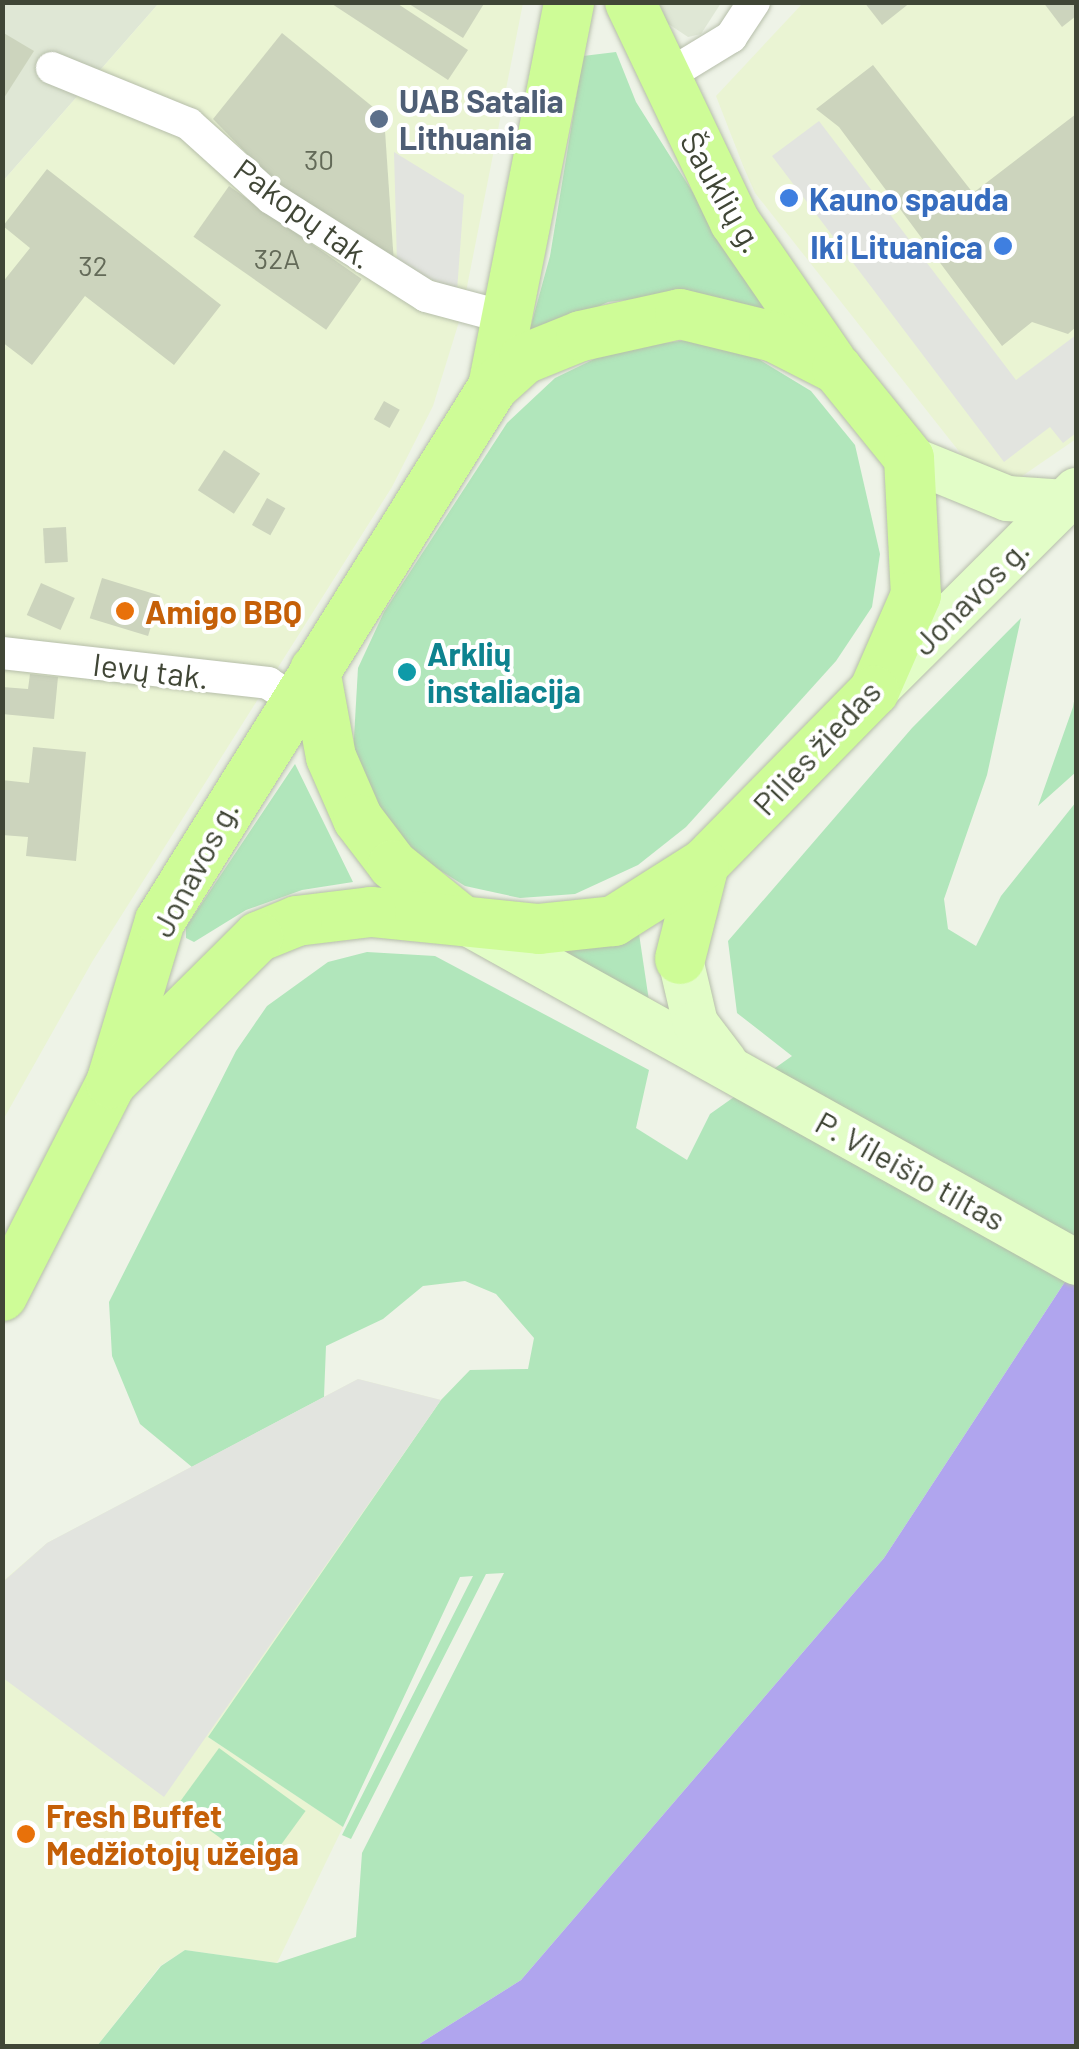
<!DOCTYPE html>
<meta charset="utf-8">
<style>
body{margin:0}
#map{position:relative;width:1079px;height:2049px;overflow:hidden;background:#eef3e7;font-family:Barlow,sans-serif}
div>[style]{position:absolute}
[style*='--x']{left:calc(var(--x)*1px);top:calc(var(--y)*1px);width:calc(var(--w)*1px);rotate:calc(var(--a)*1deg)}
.residential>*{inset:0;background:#dfe7d5}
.commercial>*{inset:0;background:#eaf4d3}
.green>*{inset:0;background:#b1e6bb;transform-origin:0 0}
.parking>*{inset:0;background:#e2e4df}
.water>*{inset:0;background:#b0a5ee}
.building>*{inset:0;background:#ccd4bd;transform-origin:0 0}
.roads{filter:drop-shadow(0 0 2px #b6beaa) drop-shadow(0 0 2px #b6beaa)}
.street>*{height:32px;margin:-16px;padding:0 16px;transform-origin:16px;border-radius:16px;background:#fff}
.secondary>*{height:45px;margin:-22.5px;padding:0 22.5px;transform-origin:22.5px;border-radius:22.5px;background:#e2fdc7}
.primary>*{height:50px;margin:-25px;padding:0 25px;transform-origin:25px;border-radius:25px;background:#cefc97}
.dots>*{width:28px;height:28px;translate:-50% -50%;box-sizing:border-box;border:5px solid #fff;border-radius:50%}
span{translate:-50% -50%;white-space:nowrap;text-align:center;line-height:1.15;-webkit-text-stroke:8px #fff;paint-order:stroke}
.number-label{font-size:28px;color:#636a58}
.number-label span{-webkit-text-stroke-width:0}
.service-label{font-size:32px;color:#4e5e75;font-weight:700}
.left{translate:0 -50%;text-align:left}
.street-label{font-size:32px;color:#404636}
.shop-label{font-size:32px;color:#366cbe;font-weight:700}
.right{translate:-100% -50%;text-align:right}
.food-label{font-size:32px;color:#c56008;font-weight:700}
.culture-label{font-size:32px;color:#0d838f;font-weight:700}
.frame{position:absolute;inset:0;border:5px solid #404636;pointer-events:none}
</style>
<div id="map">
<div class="residential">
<div style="clip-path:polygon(3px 3px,159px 3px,3px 181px)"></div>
<div style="clip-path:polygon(659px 3px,721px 3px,701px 34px,688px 37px,667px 23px)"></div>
</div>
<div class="commercial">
<div style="clip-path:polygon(159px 3px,523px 3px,462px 312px,433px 406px,392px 487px,92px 962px,3px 1120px,3px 181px)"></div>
<div style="clip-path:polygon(803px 3px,1076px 3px,1076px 439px,1002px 490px,984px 483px,755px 193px,744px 168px,716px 96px)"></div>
<div style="clip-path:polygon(358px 1379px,441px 1400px,208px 1737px,343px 1827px,277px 1963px,185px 1950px,160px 1966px,97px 2046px,3px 2046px,2px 1582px,47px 1543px)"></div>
</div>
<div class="green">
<div style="clip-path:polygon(616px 52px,636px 102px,692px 191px,788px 319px,720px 298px,672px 295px,608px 302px,527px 340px,550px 256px,583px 56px)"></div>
<div style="clip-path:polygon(687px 340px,755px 357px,811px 391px,855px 445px,880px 554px,872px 607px,836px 661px,686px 827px,638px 865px,575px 894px,520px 898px,465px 886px,414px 854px,373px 810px,353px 755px,358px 668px,384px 612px,507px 423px,555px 378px,613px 350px)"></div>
<div style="clip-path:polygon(1021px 618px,987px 775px,944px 899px,948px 929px,976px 946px,1001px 896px,1076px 802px,1076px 1265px,884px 1558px,521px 1980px,416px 2046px,97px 2046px,161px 1966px,185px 1950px,277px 1963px,356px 1937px,362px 1853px,504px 1573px,486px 1574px,351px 1839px,342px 1835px,473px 1576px,460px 1577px,343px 1827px,208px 1737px,441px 1400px,470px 1370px,528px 1369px,534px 1338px,496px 1294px,465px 1281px,423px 1286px,383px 1319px,326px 1346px,324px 1397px,192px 1467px,140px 1424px,112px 1356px,109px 1302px,236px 1051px,267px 1006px,328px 962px,367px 952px,435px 956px,649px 1070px,636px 1128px,687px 1160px,710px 1114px,792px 1056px,737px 1013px,728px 941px,912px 728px)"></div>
<div style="clip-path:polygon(1076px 690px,1076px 772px,1038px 806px,1073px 707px)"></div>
<div style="clip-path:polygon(295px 764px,353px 882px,302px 890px,246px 910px,194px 942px,186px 938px,186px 927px)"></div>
<div style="clip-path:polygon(638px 927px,649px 1001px,551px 949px)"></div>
<div style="left:219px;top:1748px;width:107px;height:72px;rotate:36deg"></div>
</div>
<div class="parking">
<div style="clip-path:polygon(819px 121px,1016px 380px,1076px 335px,1076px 433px,1063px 443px,1050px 427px,1004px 462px,772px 156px)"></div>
<div style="clip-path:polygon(394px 152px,464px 195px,457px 291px,397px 264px)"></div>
<div style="clip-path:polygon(358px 1379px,441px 1400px,164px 1797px,3px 1678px,3px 1582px,47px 1543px)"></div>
</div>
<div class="water">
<div style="clip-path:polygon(1076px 1265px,1076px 2046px,416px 2046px,521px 1980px,884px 1558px)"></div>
</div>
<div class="building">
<div style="clip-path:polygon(329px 2px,395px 2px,468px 50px,448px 80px)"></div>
<div style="clip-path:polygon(406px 2px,485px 2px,463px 38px)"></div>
<div style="clip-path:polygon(864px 2px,911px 2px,882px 25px)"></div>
<div style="clip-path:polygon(1043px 2px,1076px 2px,1076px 16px,1062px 27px)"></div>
<div style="clip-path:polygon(2px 32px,34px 51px,2px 101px)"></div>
<div style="clip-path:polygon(282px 33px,384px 116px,394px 264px,290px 198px,213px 119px)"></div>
<div style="clip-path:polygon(873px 65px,973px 193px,1076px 114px,1076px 327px,1068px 334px,1032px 322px,1002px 346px,839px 127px,816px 109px)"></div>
<div style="clip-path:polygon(47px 169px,221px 305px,174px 365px,85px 296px,32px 365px,2px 342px,2px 283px,30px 248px,3px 226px)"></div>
<div style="left:229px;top:186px;width:162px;height:62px;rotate:35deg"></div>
<div style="left:791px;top:186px;width:19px;height:17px;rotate:54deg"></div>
<div style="left:384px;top:401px;width:18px;height:21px;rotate:29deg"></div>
<div style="left:224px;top:450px;width:43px;height:48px;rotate:33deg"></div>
<div style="left:267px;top:498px;width:21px;height:31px;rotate:29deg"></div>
<div style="left:66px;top:527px;width:35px;height:23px;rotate:87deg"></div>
<div style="left:102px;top:578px;width:61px;height:42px;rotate:17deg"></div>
<div style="left:41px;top:583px;width:37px;height:35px;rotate:24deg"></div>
<div style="clip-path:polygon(30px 674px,58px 677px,54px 719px,2px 714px,2px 687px,28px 689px)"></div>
<div style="clip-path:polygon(33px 747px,86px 752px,76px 861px,26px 856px,28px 837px,2px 835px,2px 780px,29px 783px)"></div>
</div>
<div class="roads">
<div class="street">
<div style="--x:52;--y:68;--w:148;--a:22.2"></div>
<div style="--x:189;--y:124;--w:110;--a:42.1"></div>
<div style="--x:271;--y:198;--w:183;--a:32.3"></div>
<div style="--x:426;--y:296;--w:85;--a:15"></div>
<div style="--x:662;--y:79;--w:81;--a:-31.3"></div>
<div style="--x:731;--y:37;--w:42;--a:-56.7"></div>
<div style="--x:2;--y:653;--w:268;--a:6.4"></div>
<div style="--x:268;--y:683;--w:31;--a:33"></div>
</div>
<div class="secondary">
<div style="--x:909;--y:458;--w:106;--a:22.2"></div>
<div style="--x:1007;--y:498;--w:58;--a:3.9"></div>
<div style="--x:879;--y:686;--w:278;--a:-44.9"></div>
<div style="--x:466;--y:922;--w:698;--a:29.13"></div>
<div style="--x:680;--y:959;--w:66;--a:76.8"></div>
<div style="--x:695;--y:1023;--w:48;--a:52.7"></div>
</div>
<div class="primary">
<div style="--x:630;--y:2;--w:244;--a:64.5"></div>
<div style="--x:735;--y:222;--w:169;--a:55.4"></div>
<div style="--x:493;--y:387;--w:392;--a:-78.8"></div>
<div style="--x:315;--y:670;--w:88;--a:79.6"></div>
<div style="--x:331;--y:757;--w:68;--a:66.5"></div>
<div style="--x:358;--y:819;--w:58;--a:52.7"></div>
<div style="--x:393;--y:865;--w:86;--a:38.9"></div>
<div style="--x:680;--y:959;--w:98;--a:-75.8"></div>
<div style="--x:2;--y:1296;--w:239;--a:-62.9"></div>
<div style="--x:111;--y:1083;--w:169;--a:-73.2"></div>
<div style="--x:160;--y:921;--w:629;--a:-58.05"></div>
<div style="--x:493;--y:387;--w:42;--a:-42.1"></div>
<div style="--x:524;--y:359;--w:61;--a:-22"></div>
<div style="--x:581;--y:336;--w:101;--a:-12.5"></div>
<div style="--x:680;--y:314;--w:97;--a:13.7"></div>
<div style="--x:774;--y:337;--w:71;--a:26.9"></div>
<div style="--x:837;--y:369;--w:114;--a:51"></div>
<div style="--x:909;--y:458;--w:137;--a:87.1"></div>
<div style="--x:916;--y:595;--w:105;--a:113.6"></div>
<div style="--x:874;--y:691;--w:243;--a:134.5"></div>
<div style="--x:704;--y:864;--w:107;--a:147.7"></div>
<div style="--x:614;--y:921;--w:75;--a:173.9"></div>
<div style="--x:539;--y:929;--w:169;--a:-174.2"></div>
<div style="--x:371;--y:912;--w:75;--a:173.1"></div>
<div style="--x:297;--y:921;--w:42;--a:157.7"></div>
<div style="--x:258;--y:937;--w:207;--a:135.2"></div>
</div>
</div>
<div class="dots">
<div style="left:379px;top:119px;background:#5c6f8a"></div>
<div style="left:789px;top:198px;background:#3f7fe0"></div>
<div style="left:1003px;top:246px;background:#3f7fe0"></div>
<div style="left:125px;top:611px;background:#e8710a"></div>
<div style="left:407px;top:672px;background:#0f9aa8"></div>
<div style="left:26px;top:1834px;background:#e8710a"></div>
</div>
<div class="number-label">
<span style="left:319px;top:159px">30</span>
<span style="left:277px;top:258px">32A</span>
<span style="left:93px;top:265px">32</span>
</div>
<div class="service-label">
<span class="left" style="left:399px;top:119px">UAB Satalia<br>Lithuania</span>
</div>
<div class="street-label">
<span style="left:723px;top:192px;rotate:60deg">Šauklių g.</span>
<span style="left:304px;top:213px;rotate:36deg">Pakopų tak.</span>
<span style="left:970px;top:596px;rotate:-45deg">Jonavos g.</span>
<span style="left:151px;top:670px;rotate:7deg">Ievų tak.</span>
<span style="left:816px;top:747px;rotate:-47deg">Pilies žiedas</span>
<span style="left:194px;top:868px;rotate:-62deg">Jonavos g.</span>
<span style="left:911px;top:1170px;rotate:29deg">P. Vileišio tiltas</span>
</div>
<div class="shop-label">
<span class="left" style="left:809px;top:198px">Kauno spauda</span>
<span class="right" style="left:983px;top:246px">Iki Lituanica</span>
</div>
<div class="food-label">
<span class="left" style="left:145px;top:611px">Amigo BBQ</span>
<span class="left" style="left:46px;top:1834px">Fresh Buffet<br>Medžiotojų užeiga</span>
</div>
<div class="culture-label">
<span class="left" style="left:427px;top:672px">Arklių<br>instaliacija</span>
</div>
<div class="frame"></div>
</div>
